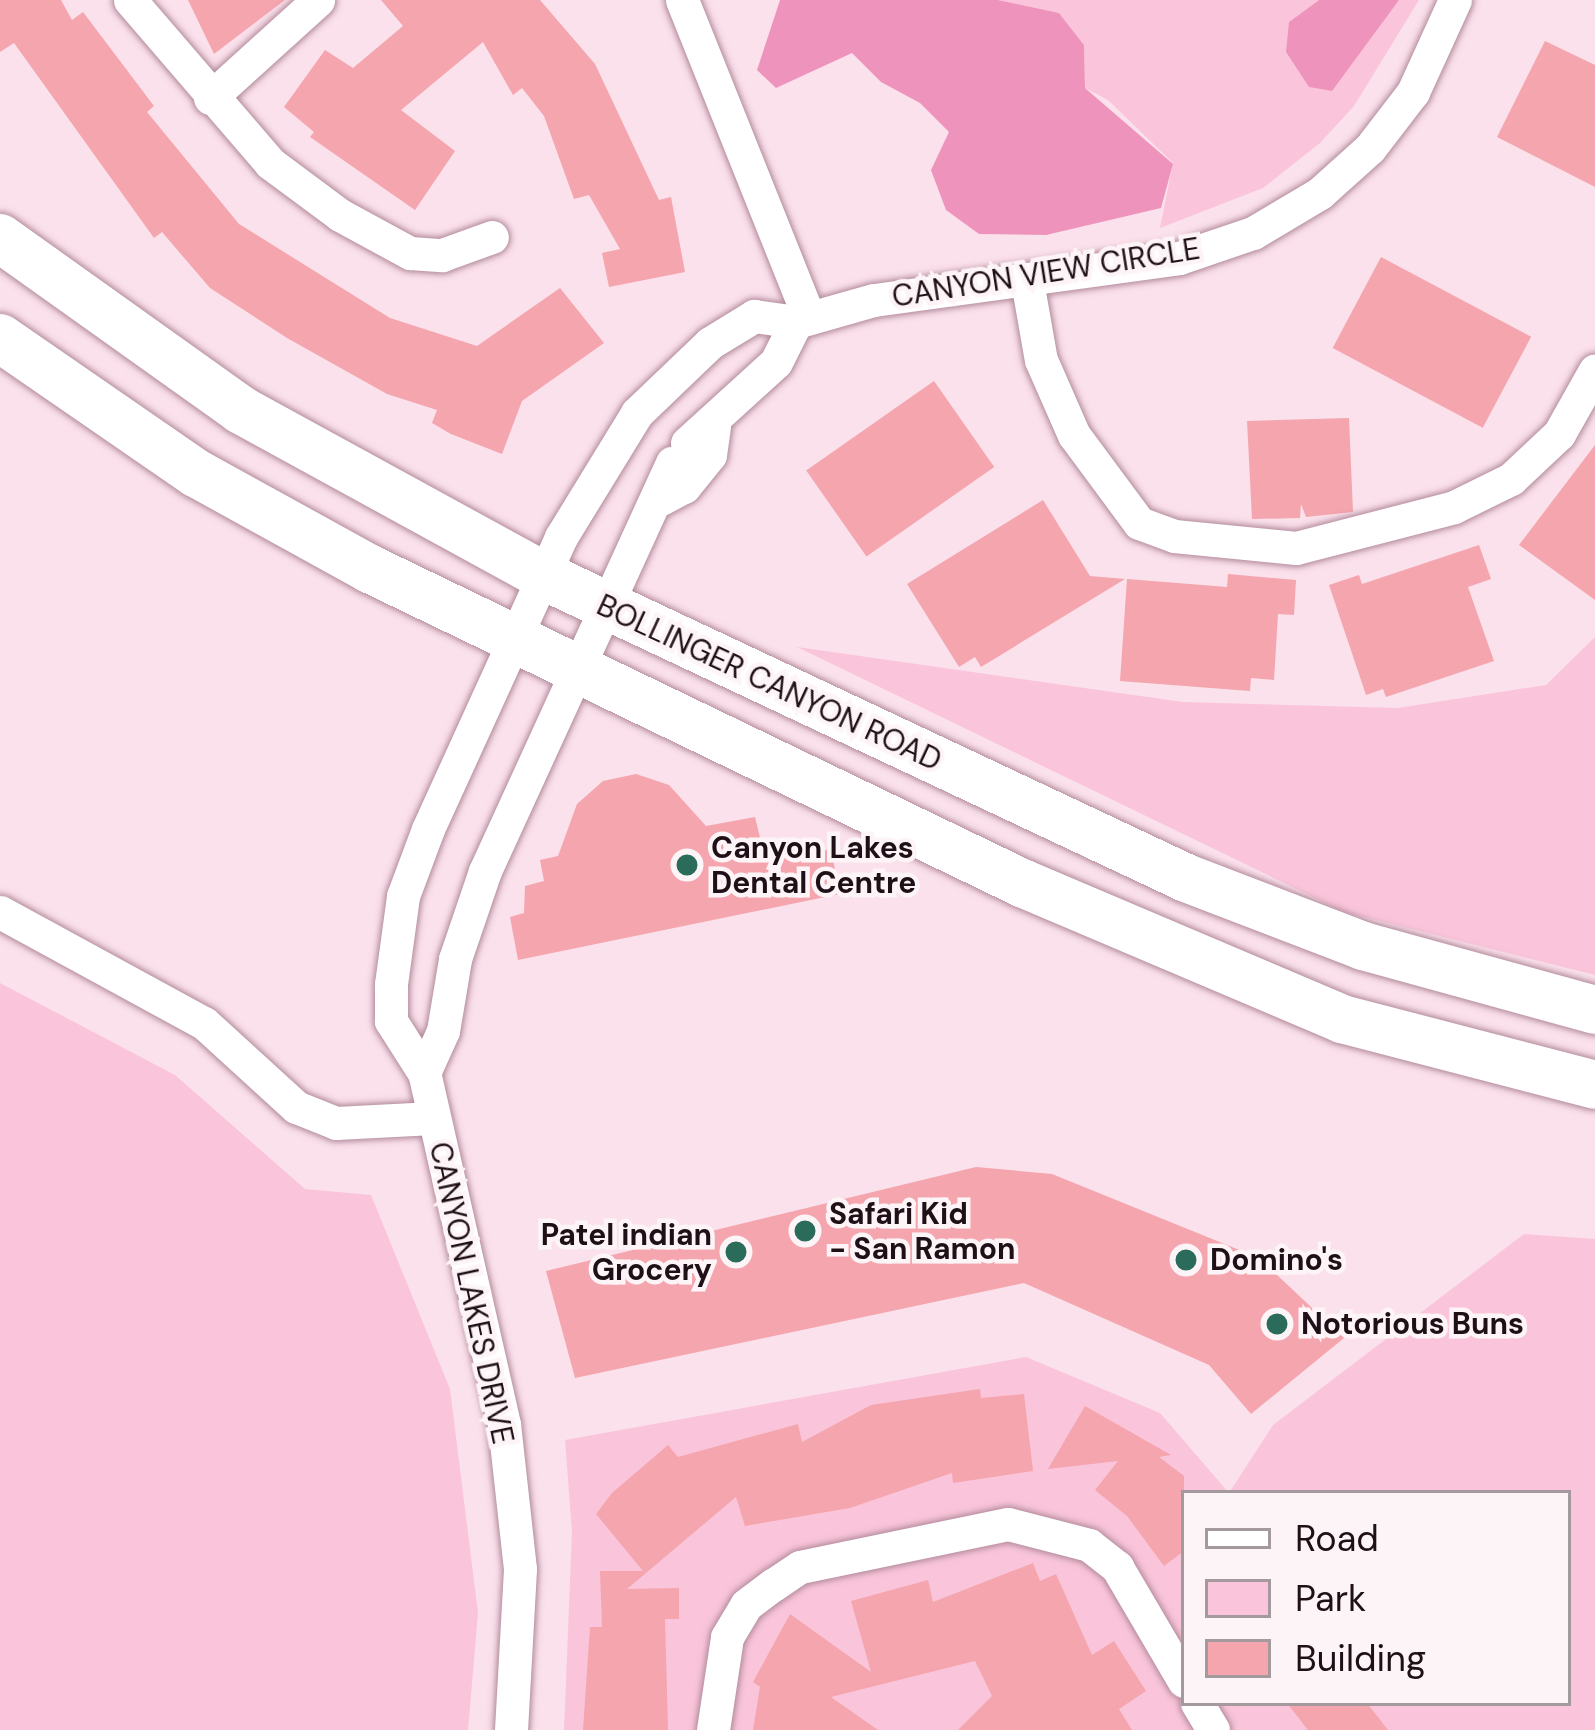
<!DOCTYPE html>
<style>
body{margin:0}
#map{position:relative;width:1595px;height:1730px;overflow:hidden;background:#fbe1ec;font-family:"DM Sans",sans-serif}
div>[style]{position:absolute}
[style*='--x']{left:calc(var(--x)*1px);top:calc(var(--y)*1px);width:calc(var(--w)*1px);rotate:calc(var(--a)*1deg)}
.green>*{inset:0;background:#fac5da}
.forest>*{inset:0;background:#ee94bc}
.building>*{inset:0;background:#f4a5ad;transform-origin:0 0}
.roads{filter:drop-shadow(0 0 3px #b38b9c) drop-shadow(0 0 3px #b38b9c)}
.minor>*{height:33px;margin:-16.5px;padding:0 16.5px;transform-origin:16.5px;border-radius:16.5px;background:#fff}
.secondary>*{height:48px;margin:-24px;padding:0 24px;transform-origin:24px;border-radius:24px;background:#fff}
.dots>*{width:33px;height:33px;translate:-50% -50%;box-sizing:border-box;border:6px solid #fdf4f7;border-radius:50%}
span{translate:-50% -50%;white-space:nowrap;text-align:center;line-height:1.15;-webkit-text-stroke:9px #fdf4f7;paint-order:stroke}
.street-label{font-size:30px;color:#1e1016}
.poi-label{font-size:30px;color:#1e1016;font-weight:700}
.left{translate:0 -50%;text-align:left}
.right{translate:-100% -50%;text-align:right}
.legend{position:absolute;left:1181px;top:1490px;width:390px;height:216px;box-sizing:border-box;background:#fdf4f7;border:3px solid #a4999d;margin:0;padding:15px 21px;list-style:none;font-size:36px;color:#1e1016}
.legend li{display:flex;align-items:center;gap:24px;height:60px}
.legend b{width:60px;border:3px solid #a4999d}
</style>
<div id="map">
<div class="green">
<div style="clip-path:polygon(998px 0,1319px 0,1289px 22px,1389px 11px,1399px 0,1419px 0,1354px 106px,1320px 143px,1263px 188px,1160px 228px,1173px 163px,1108px 100px,1085px 88px,1084px 45px,1059px 13px)"></div>
<div style="clip-path:polygon(1595px 637px,1595px 975px,1344px 912px,797px 647px,1183px 702px,1398px 708px,1546px 685px)"></div>
<div style="clip-path:polygon(0 983px,175px 1075px,305px 1189px,371px 1195px,450px 1389px,478px 1613px,468px 1730px,0 1730px)"></div>
<div style="clip-path:polygon(1524px 1234px,1595px 1239px,1595px 1730px,564px 1730px,572px 1532px,565px 1440px,1026px 1357px,1160px 1413px,1229px 1493px,1184px 1493px,1184px 1703px,1568px 1703px,1568px 1493px,1229px 1493px,1273px 1425px)"></div>
</div>
<div class="forest">
<div style="clip-path:polygon(780px 0,998px 0,1059px 13px,1084px 45px,1085px 88px,1173px 164px,1161px 208px,1046px 235px,979px 234px,946px 210px,931px 170px,949px 132px,920px 103px,881px 82px,852px 53px,776px 88px,757px 70px)"></div>
<div style="clip-path:polygon(1319px 0,1399px 0,1332px 91px,1309px 87px,1286px 52px,1289px 22px)"></div>
</div>
<div class="building">
<div style="clip-path:polygon(0 0,61px 0,72px 20px,83px 12px,154px 106px,147px 112px,239px 224px,390px 318px,477px 346px,560px 288px,604px 343px,522px 401px,502px 454px,451px 434px,432px 423px,437px 410px,387px 394px,287px 338px,210px 288px,162px 232px,154px 238px,14px 43px,0 52px)"></div>
<div style="clip-path:polygon(188px 0,285px 0,214px 54px)"></div>
<div style="clip-path:polygon(381px 0,540px 0,595px 64px,659px 200px,671px 197px,685px 272px,609px 287px,602px 253px,620px 249px,589px 195px,574px 199px,544px 116px,522px 88px,513px 95px,483px 42px,401px 110px,455px 151px,415px 210px,310px 137px,314px 132px,284px 107px,325px 50px,353px 68px,403px 26px)"></div>
<div style="clip-path:polygon(1545px 41px,1595px 65px,1595px 187px,1497px 137px)"></div>
<div style="left:1381px;top:257px;width:170px;height:103px;rotate:28deg"></div>
<div style="left:934px;top:381px;width:105px;height:156px;rotate:55deg"></div>
<div style="clip-path:polygon(1349px 418px,1353px 512px,1306px 517px,1301px 504px,1300px 518px,1252px 519px,1247px 421px)"></div>
<div style="clip-path:polygon(1595px 445px,1595px 600px,1519px 545px)"></div>
<div style="clip-path:polygon(1043px 500px,1090px 576px,1125px 579px,981px 667px,975px 657px,959px 667px,907px 584px)"></div>
<div style="clip-path:polygon(1479px 545px,1491px 579px,1468px 587px,1494px 661px,1386px 697px,1383px 689px,1366px 695px,1329px 585px,1359px 575px,1362px 584px)"></div>
<div style="clip-path:polygon(1228px 574px,1296px 580px,1294px 615px,1278px 614px,1274px 680px,1251px 678px,1250px 691px,1120px 681px,1127px 579px,1227px 587px)"></div>
<div style="clip-path:polygon(636px 774px,669px 785px,706px 826px,755px 817px,763px 850px,813px 841px,816px 851px,831px 850px,840px 894px,518px 960px,510px 917px,524px 913px,525px 886px,544px 881px,540px 860px,558px 856px,577px 804px,603px 781px)"></div>
<div style="clip-path:polygon(976px 1167px,1052px 1174px,1259px 1258px,1344px 1338px,1251px 1414px,1209px 1365px,1024px 1283px,575px 1378px,546px 1271px)"></div>
<div style="clip-path:polygon(980px 1389px,981px 1398px,1024px 1394px,1033px 1471px,953px 1483px,952px 1473px,850px 1508px,745px 1526px,736px 1497px,627px 1589px,679px 1588px,679px 1619px,665px 1619px,668px 1730px,583px 1730px,590px 1627px,602px 1627px,600px 1571px,643px 1571px,596px 1514px,612px 1493px,668px 1445px,678px 1457px,798px 1424px,802px 1442px,871px 1405px)"></div>
<div style="clip-path:polygon(1085px 1406px,1171px 1455px,1159px 1457px,1184px 1476px,1184px 1551px,1164px 1566px,1127px 1516px,1095px 1490px,1118px 1461px,1048px 1469px)"></div>
<div style="clip-path:polygon(1033px 1563px,1040px 1581px,1056px 1574px,1092px 1655px,1114px 1641px,1146px 1691px,1119px 1709px,1132px 1730px,958px 1730px,992px 1696px,975px 1661px,831px 1697px,878px 1730px,753px 1730px,760px 1687px,753px 1682px,790px 1614px,871px 1672px,851px 1601px,928px 1580px,933px 1602px)"></div>
<div style="clip-path:polygon(1287px 1703px,1367px 1703px,1388px 1730px,1308px 1730px)"></div>
</div>
<div class="roads">
<div class="minor">
<div style="--x:130;--y:0;--w:215;--a:49.3"></div>
<div style="--x:270;--y:163;--w:87;--a:36.6"></div>
<div style="--x:340;--y:215;--w:80;--a:28.5"></div>
<div style="--x:410;--y:253;--w:32;--a:4"></div>
<div style="--x:442;--y:255;--w:53;--a:-19.8"></div>
<div style="--x:682;--y:0;--w:341;--a:68.2"></div>
<div style="--x:210;--y:98;--w:146;--a:-42.2"></div>
<div style="--x:1027;--y:281;--w:80;--a:80"></div>
<div style="--x:1041;--y:360;--w:82;--a:66.3"></div>
<div style="--x:1074;--y:435;--w:109;--a:53.5"></div>
<div style="--x:1139;--y:523;--w:37;--a:20"></div>
<div style="--x:1174;--y:536;--w:123;--a:5.6"></div>
<div style="--x:1296;--y:548;--w:163;--a:-14.5"></div>
<div style="--x:1454;--y:507;--w:64;--a:-26.2"></div>
<div style="--x:1511;--y:479;--w:66;--a:-43.2"></div>
<div style="--x:1559;--y:434;--w:73;--a:-60.6"></div>
<div style="--x:687;--y:443;--w:120;--a:-42.3"></div>
<div style="--x:776;--y:362;--w:45;--a:-63.4"></div>
<div style="--x:661;--y:499;--w:26;--a:-28"></div>
<div style="--x:684;--y:487;--w:41;--a:-50.9"></div>
<div style="--x:710;--y:455;--w:29;--a:-82"></div>
<div style="--x:0;--y:912;--w:232;--a:28.6"></div>
<div style="--x:204;--y:1023;--w:125;--a:42.4"></div>
<div style="--x:296;--y:1107;--w:43;--a:21.8"></div>
<div style="--x:336;--y:1123;--w:97;--a:-3"></div>
<div style="--x:424;--y:1073;--w:46;--a:-65.7"></div>
<div style="--x:443;--y:1031;--w:73;--a:-80.5"></div>
<div style="--x:455;--y:959;--w:93;--a:-71.2"></div>
<div style="--x:485;--y:871;--w:449;--a:-65.4"></div>
<div style="--x:1197;--y:1703;--w:31;--a:59"></div>
<div style="--x:511;--y:1730;--w:161;--a:-86.8"></div>
<div style="--x:520;--y:1569;--w:146;--a:-96.3"></div>
<div style="--x:504;--y:1424;--w:360;--a:-102.8"></div>
<div style="--x:424;--y:1073;--w:62;--a:-122.4"></div>
<div style="--x:391;--y:1021;--w:37;--a:-90"></div>
<div style="--x:391;--y:984;--w:89;--a:-82.2"></div>
<div style="--x:403;--y:896;--w:72;--a:-69.5"></div>
<div style="--x:428;--y:829;--w:321;--a:-65.5"></div>
<div style="--x:561;--y:537;--w:145;--a:-58.5"></div>
<div style="--x:637;--y:413;--w:101;--a:-43.8"></div>
<div style="--x:710;--y:343;--w:52;--a:-31.5"></div>
<div style="--x:754;--y:316;--w:42;--a:8.1"></div>
<div style="--x:796;--y:322;--w:81;--a:-15.8"></div>
<div style="--x:874;--y:300;--w:308;--a:-7.8"></div>
<div style="--x:1179;--y:258;--w:78;--a:-18.7"></div>
<div style="--x:1253;--y:233;--w:78;--a:-30.8"></div>
<div style="--x:1320;--y:193;--w:67;--a:-42"></div>
<div style="--x:1370;--y:148;--w:71;--a:-52.5"></div>
<div style="--x:1413;--y:92;--w:101;--a:-65.5"></div>
<div style="--x:713;--y:1730;--w:94;--a:-81.4"></div>
<div style="--x:727;--y:1637;--w:37;--a:-59"></div>
<div style="--x:746;--y:1605;--w:34;--a:-37"></div>
<div style="--x:773;--y:1585;--w:32;--a:-34"></div>
<div style="--x:800;--y:1567;--w:212;--a:-11.7"></div>
<div style="--x:1008;--y:1524;--w:84;--a:14.5"></div>
<div style="--x:1089;--y:1545;--w:36;--a:38"></div>
<div style="--x:1117;--y:1567;--w:132;--a:59.6"></div>
</div>
<div class="secondary">
<div style="--x:0;--y:238;--w:296;--a:35.5"></div>
<div style="--x:241;--y:410;--w:345;--a:28.7"></div>
<div style="--x:544;--y:576;--w:709;--a:25.19"></div>
<div style="--x:1186;--y:878;--w:190;--a:21"></div>
<div style="--x:1363;--y:946;--w:241;--a:15.4"></div>
<div style="--x:0;--y:338;--w:238;--a:34.6"></div>
<div style="--x:196;--y:473;--w:199;--a:28.9"></div>
<div style="--x:370;--y:569;--w:724;--a:25.72"></div>
<div style="--x:1022;--y:883;--w:348;--a:23"></div>
<div style="--x:1342;--y:1019;--w:261;--a:14.6"></div>
</div>
</div>
<div class="dots">
<div style="left:687px;top:865px;background:#2a6b59"></div>
<div style="left:805px;top:1231px;background:#2a6b59"></div>
<div style="left:736px;top:1252px;background:#2a6b59"></div>
<div style="left:1186px;top:1260px;background:#2a6b59"></div>
<div style="left:1277px;top:1324px;background:#2a6b59"></div>
</div>
<div class="street-label">
<span style="left:1046px;top:273px;rotate:-9deg">CANYON VIEW CIRCLE</span>
<span style="left:769px;top:683px;rotate:25deg">BOLLINGER CANYON ROAD</span>
<span style="left:471px;top:1293px;rotate:78deg">CANYON LAKES DRIVE</span>
</div>
<div class="poi-label">
<span class="left" style="left:711px;top:865px">Canyon Lakes<br>Dental Centre</span>
<span class="left" style="left:829px;top:1231px">Safari Kid<br>- San Ramon</span>
<span class="right" style="left:712px;top:1252px">Patel indian<br>Grocery</span>
<span class="left" style="left:1210px;top:1260px">Domino's</span>
<span class="left" style="left:1301px;top:1324px">Notorious Buns</span>
</div>
<ul class="legend">
<li><b style="height:15px;background:#fff"></b>Road</li>
<li><b style="height:33px;background:#fac5da"></b>Park</li>
<li><b style="height:33px;background:#f4a5ad"></b>Building</li>
</ul>
</div>
